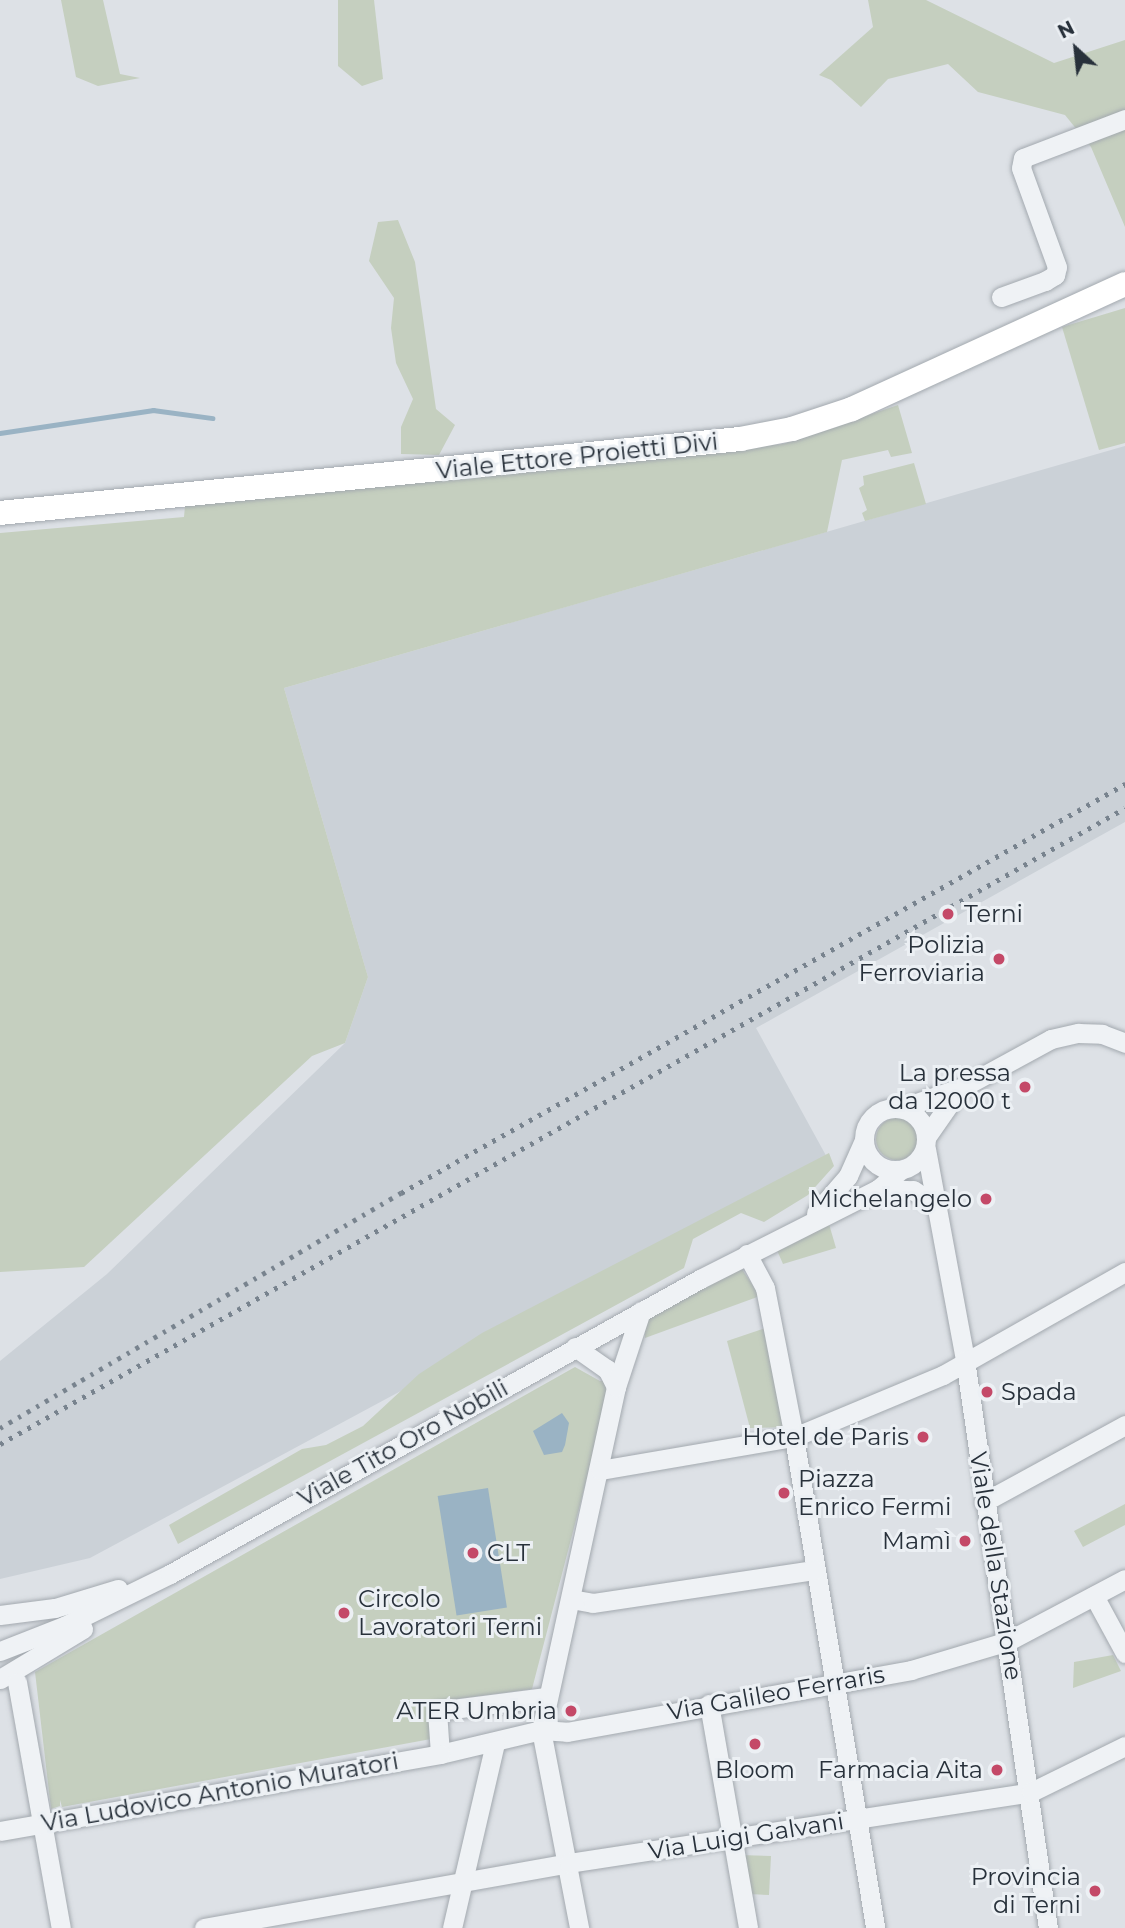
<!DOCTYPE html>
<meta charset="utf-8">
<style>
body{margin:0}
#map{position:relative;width:1125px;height:1928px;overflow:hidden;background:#dde1e6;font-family:Montserrat,sans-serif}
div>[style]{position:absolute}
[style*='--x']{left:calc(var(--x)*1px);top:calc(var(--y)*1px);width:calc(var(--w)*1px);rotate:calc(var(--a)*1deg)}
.built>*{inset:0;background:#cbd1d7}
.green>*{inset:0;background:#c5cfbf}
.round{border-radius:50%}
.water>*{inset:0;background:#9ab3c4;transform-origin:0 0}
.stream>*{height:4.5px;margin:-2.25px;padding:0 2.25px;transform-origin:2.25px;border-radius:2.25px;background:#9ab3c4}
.roads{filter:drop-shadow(0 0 2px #a3a9af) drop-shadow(0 0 2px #a3a9af)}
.minor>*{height:19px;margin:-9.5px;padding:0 9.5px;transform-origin:9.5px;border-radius:9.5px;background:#eff2f5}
.minor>.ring{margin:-9.5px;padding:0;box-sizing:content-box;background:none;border:19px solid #eff2f5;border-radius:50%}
.major>*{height:24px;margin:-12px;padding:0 12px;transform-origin:12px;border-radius:12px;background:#fff}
.rail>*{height:4.5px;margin-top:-2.25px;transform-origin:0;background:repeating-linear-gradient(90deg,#78838e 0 3.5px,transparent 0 10.5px)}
.dots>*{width:19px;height:19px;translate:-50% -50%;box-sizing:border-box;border:4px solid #ecf0f4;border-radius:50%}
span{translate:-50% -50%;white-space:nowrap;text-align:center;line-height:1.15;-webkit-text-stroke:6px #ecf0f4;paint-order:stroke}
.street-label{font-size:24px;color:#28313b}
.poi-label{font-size:24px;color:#28313b}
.left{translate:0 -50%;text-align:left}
.right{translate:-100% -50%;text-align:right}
.north{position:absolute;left:1041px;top:14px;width:70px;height:70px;-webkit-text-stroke:5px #ecf0f4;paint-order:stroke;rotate:333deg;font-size:19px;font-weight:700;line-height:28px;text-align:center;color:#28313b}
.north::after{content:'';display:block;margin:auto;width:24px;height:32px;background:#28313b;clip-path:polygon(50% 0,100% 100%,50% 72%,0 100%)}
</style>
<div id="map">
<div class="built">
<div style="clip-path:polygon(1125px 446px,1125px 822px,756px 1028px,829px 1161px,90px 1558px,0 1579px,0 1361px,107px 1274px,345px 1043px,368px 977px,284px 688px)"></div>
</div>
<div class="green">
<div style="clip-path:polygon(61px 0,103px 0,120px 74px,140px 78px,98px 86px,76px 77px)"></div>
<div style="clip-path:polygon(338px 0,374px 0,383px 79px,362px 86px,338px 66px)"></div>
<div style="clip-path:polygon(868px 0,926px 0,1054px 63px,1125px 40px,1125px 227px,1091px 147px,1065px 115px,978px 92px,948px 64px,888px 79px,861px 107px,831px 80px,819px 75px,873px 27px)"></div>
<div style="clip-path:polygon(398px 220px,415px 262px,436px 409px,455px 425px,439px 455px,401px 454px,401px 427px,413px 399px,396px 363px,391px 328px,394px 298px,369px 261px,378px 222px)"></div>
<div style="clip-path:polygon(1125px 308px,1125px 443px,1099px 450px,1062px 327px)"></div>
<div style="clip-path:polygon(898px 405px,912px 453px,891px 457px,888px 450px,842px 460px,827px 532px,284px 688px,368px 977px,345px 1043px,312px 1056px,84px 1267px,0 1272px,0 533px,184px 517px,185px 506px,783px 444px)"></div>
<div style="clip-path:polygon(914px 463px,926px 504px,865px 521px,862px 513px,867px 510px,859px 488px,864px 485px,863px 476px)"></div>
<div class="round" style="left:876px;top:1118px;width:42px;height:42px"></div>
<div style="clip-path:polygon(829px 1153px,834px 1166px,808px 1195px,764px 1222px,741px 1213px,693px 1239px,684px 1268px,178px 1544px,169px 1525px,302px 1449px,326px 1445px,363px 1426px,419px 1374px,482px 1333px)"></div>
<div style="clip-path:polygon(829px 1224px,836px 1248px,783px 1264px,776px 1248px)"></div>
<div style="clip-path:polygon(741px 1268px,760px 1296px,645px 1338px,644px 1315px)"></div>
<div style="clip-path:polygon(771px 1326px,794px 1427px,750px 1428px,727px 1341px)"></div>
<div style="clip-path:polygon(575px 1367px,600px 1381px,613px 1378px,532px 1689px,426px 1703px,431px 1739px,62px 1807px,60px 1800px,60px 1806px,51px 1809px,35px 1672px)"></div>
<div style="clip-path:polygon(1125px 1504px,1125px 1525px,1083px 1547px,1074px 1531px)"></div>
<div style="clip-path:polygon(1113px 1655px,1121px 1671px,1073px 1688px,1074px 1662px)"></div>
<div style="clip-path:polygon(739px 1855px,771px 1856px,769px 1895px,748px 1894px)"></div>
</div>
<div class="water">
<div style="clip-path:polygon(562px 1413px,569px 1423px,565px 1445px,562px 1452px,544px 1455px,533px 1431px)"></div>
<div style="left:488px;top:1488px;width:121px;height:51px;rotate:81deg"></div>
</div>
<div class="stream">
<div style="--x:0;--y:433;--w:155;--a:-8.5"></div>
<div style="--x:153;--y:410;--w:60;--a:7.7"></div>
</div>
<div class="roads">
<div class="minor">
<div style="--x:1001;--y:297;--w:47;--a:-20"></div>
<div style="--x:1045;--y:281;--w:12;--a:-31"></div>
<div style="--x:1055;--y:275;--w:8;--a:-76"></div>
<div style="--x:1057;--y:267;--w:105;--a:-110"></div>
<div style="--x:1021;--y:168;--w:10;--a:-79"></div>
<div style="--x:1023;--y:158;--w:109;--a:-20.9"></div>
<div class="ring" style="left:864px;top:1108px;width:43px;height:43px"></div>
<div style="--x:902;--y:1108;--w:65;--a:-19"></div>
<div style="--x:963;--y:1087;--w:100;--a:-28.6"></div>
<div style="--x:1051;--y:1039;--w:28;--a:-13"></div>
<div style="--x:1078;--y:1033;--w:24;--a:2"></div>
<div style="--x:1102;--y:1034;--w:25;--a:21"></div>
<div style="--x:927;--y:1136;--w:52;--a:-55.1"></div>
<div style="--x:926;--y:1149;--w:215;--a:79.5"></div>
<div style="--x:965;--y:1360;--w:574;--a:81.69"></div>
<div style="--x:878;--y:1189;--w:35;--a:2"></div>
<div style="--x:913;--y:1190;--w:27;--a:34"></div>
<div style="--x:816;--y:1213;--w:49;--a:-49.1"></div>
<div style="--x:848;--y:1176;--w:39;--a:-66"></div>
<div style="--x:747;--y:1254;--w:38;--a:62"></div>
<div style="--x:765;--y:1288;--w:152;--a:79"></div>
<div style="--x:794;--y:1437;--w:498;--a:80.6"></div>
<div style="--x:575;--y:1347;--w:39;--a:35"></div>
<div style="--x:607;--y:1369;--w:20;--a:63"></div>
<div style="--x:616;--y:1387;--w:351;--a:102.3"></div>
<div style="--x:541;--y:1730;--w:202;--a:79.1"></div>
<div style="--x:616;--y:1387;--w:80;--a:-71.8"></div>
<div style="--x:600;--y:1470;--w:197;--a:-9.7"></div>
<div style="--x:794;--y:1437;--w:161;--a:-22.6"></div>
<div style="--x:943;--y:1375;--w:209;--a:-29.5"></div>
<div style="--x:984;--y:1502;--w:161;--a:-28.6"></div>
<div style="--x:1094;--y:1596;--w:65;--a:61.5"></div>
<div style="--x:571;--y:1599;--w:22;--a:10"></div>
<div style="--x:593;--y:1603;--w:224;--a:-8.5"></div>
<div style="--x:0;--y:1615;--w:55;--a:-7.3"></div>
<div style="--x:55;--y:1608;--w:66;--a:-16.8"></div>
<div style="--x:0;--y:1651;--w:69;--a:-21.3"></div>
<div style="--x:64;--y:1626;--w:118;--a:-26.1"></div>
<div style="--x:170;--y:1574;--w:607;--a:-29.1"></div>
<div style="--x:700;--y:1279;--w:199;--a:-26.8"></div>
<div style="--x:878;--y:1189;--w:30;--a:-40"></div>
<div style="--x:0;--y:1679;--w:97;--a:-31.1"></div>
<div style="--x:17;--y:1682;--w:250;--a:79.9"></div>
<div style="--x:546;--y:1697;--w:110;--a:172.7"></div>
<div style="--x:437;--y:1711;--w:43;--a:86"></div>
<div style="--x:440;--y:1754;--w:104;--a:-13.4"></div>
<div style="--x:541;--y:1730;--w:26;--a:4"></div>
<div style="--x:567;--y:1732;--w:350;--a:-10.2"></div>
<div style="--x:911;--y:1670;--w:101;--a:-16.6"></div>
<div style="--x:1008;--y:1641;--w:132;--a:-27.9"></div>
<div style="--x:709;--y:1704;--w:227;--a:80.1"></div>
<div style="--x:0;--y:1831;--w:447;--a:-9.9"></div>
<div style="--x:204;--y:1928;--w:371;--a:-10.1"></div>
<div style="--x:569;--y:1863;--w:467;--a:-8.7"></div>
<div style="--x:1031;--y:1792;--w:105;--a:-26.1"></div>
<div style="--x:452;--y:1928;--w:190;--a:-76.9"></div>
</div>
<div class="major">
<div style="--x:0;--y:513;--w:744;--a:-5.71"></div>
<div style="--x:740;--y:439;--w:53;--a:-10.9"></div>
<div style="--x:792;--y:429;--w:63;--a:-18.4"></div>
<div style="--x:852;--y:409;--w:300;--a:-24.6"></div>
</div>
</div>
<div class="rail">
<div style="--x:0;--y:1428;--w:465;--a:-30.4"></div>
<div style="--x:401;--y:1193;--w:832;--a:-29.46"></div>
<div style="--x:0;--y:1444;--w:1292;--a:-29.48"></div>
</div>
<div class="dots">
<div style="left:948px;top:914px;background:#c44968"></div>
<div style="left:999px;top:959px;background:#c44968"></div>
<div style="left:1025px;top:1087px;background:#c44968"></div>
<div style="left:986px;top:1199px;background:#c44968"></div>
<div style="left:987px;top:1392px;background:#c44968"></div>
<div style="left:923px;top:1437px;background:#c44968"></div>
<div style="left:784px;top:1493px;background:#c44968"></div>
<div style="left:965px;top:1541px;background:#c44968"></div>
<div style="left:473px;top:1553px;background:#c44968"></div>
<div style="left:344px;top:1613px;background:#c44968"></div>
<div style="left:571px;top:1711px;background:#c44968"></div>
<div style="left:755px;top:1744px;background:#c44968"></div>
<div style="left:997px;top:1770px;background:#c44968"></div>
<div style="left:1095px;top:1891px;background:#c44968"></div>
</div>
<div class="street-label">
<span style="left:577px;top:456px;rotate:-6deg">Viale Ettore Proietti Divi</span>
<span style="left:403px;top:1443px;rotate:-29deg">Viale Tito Oro Nobili</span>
<span style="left:996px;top:1566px;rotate:81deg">Viale della Stazione</span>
<span style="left:776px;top:1693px;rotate:-10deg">Via Galileo Ferraris</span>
<span style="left:220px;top:1792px;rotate:-10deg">Via Ludovico Antonio Muratori</span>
<span style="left:746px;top:1836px;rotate:-9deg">Via Luigi Galvani</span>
</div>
<div class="poi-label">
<span class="left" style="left:964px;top:914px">Terni</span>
<span class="right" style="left:985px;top:959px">Polizia<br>Ferroviaria</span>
<span class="right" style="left:1011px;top:1087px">La pressa<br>da 12000 t</span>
<span class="right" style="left:972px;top:1199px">Michelangelo</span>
<span class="left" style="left:1001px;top:1392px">Spada</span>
<span class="right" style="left:909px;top:1437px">Hotel de Paris</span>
<span class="left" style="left:798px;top:1493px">Piazza<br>Enrico Fermi</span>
<span class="right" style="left:951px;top:1541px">Mamì</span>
<span class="left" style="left:487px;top:1553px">CLT</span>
<span class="left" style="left:358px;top:1613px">Circolo<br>Lavoratori Terni</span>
<span class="right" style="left:557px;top:1711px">ATER Umbria</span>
<span style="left:755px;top:1770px">Bloom</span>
<span class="right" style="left:983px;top:1770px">Farmacia Aita</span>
<span class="right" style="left:1081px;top:1891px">Provincia<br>di Terni</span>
</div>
<div class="north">N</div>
</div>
